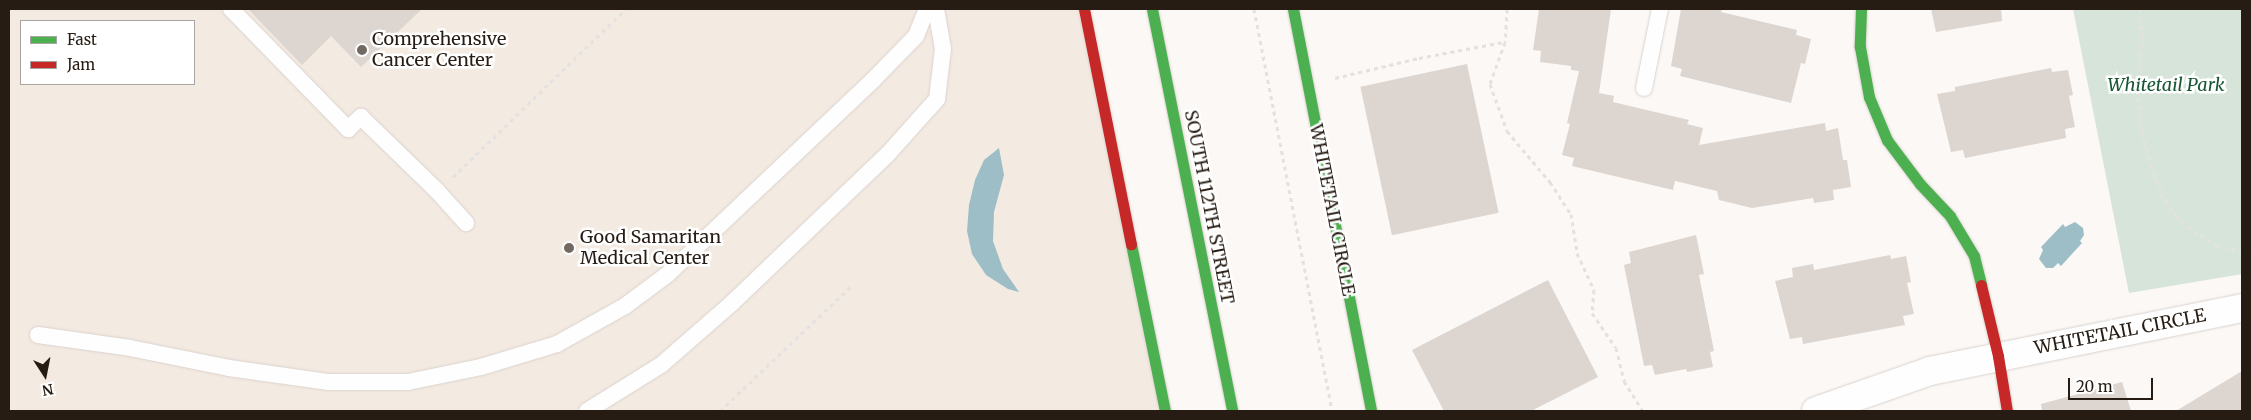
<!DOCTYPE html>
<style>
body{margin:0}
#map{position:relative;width:2251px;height:420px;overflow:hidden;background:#fbf8f6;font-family:Merriweather,serif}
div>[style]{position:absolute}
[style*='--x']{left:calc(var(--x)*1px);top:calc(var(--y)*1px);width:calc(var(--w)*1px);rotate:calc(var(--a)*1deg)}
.built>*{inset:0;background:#f3eae2}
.green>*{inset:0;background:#d7e4d9}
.water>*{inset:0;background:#9dbec6}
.building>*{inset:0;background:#ddd5cf;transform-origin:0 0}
.path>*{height:3px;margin-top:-1.5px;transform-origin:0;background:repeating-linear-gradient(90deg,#e3e2e1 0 4px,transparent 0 8px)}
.roads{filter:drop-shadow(0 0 1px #dad3cd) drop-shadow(0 0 1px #dad3cd)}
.lane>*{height:16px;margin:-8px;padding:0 8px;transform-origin:8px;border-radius:8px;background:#fefefe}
.street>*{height:28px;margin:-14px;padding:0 14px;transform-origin:14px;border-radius:14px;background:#fefefe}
.fast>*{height:11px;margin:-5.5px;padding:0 5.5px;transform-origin:5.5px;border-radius:5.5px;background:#4caf50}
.jam>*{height:11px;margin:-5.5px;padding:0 5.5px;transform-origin:5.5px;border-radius:5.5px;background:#c62828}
.dots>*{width:14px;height:14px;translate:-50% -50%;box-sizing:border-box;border:2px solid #fff;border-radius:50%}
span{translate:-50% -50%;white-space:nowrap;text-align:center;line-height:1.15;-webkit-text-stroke:5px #fff;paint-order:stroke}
.poi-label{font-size:18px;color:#261c13}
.left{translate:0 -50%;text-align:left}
.park-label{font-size:18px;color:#185533;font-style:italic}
.street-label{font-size:18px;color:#261c13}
.frame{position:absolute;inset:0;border:10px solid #261c13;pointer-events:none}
.legend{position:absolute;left:20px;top:20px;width:175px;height:65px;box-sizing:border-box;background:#fff;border:1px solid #a8a4a1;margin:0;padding:6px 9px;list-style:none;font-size:15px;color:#261c13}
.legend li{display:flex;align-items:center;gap:10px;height:25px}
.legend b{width:25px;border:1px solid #a8a4a1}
.north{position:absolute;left:20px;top:350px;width:50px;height:50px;-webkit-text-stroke:4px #fff;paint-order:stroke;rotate:169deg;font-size:14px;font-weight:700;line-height:20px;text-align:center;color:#261c13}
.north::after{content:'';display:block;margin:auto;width:18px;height:22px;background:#261c13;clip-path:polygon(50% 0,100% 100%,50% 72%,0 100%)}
.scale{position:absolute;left:2068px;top:378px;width:85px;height:22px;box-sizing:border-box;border:2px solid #261c13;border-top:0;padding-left:6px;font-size:15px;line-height:18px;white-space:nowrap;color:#261c13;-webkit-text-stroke:4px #fff;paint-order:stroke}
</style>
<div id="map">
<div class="built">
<div style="clip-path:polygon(evenodd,9px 9px,1083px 9px,1160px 411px,9px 411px,9px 9px,21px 21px,194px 21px,194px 84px,21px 84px,21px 21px)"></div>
</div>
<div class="green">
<div style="clip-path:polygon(2073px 9px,2242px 9px,2242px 274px,2129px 293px)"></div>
</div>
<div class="water">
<div style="clip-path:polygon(999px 148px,1004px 175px,994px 212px,993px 241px,1003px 269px,1019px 292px,1008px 289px,986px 275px,972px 254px,967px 231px,969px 205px,975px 180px,984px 160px)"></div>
<div style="clip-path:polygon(2075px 222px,2083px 228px,2084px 235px,2080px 241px,2082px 243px,2061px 266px,2058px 263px,2053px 268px,2046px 268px,2039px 259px,2043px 250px,2041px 247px,2063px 224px,2065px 227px)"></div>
</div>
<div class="building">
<div style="clip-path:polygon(248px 9px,422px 9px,361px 67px,331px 36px,302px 65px)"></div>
<div style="clip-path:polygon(1539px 9px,1611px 9px,1599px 93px,1614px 96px,1613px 102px,1689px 120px,1687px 124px,1703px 128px,1699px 145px,1825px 123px,1826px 131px,1838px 128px,1843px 160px,1847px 160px,1851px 187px,1833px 190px,1834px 200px,1814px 203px,1813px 198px,1752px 208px,1719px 200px,1717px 191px,1675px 181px,1673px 190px,1572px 166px,1574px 158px,1562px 155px,1570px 124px,1567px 123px,1579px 71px,1571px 70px,1571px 66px,1540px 62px,1541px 51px,1533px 50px)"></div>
<div style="clip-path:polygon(1681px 9px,1722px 9px,1721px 12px,1797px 30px,1796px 35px,1811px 39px,1805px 64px,1801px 63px,1791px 103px,1680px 76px,1682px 69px,1671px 66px)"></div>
<div style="clip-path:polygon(1931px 9px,2001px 9px,2002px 21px,1936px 32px)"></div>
<div style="left:1467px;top:64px;width:152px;height:109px;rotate:78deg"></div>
<div style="clip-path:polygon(2051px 68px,2052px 72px,2068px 70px,2073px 95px,2069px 96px,2075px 127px,2065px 129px,2066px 138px,1965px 158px,1963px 150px,1951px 152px,1937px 94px,1955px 91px,1955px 87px)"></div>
<div style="clip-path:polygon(1696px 235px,1704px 274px,1699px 275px,1714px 351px,1710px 352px,1713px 367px,1687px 372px,1686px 369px,1655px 375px,1652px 365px,1644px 366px,1624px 265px,1631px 263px,1629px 252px)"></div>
<div style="clip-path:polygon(1890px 255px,1891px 259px,1906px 256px,1911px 282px,1907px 283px,1914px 314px,1903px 316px,1905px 325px,1803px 344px,1802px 337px,1790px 339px,1775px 281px,1793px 277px,1792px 268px,1813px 264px,1814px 270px)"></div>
<div style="clip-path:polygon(1548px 280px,1598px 377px,1531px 411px,1444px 411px,1412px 350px)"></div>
<div style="clip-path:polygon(2242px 371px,2242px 411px,2176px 411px)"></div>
<div style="clip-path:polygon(2122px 382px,2131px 411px,2042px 411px,2041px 404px)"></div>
</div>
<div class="path">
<div style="--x:1254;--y:9;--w:409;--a:79"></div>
<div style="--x:1507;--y:9;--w:33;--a:93"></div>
<div style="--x:1505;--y:42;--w:45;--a:109.7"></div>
<div style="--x:1490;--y:84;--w:50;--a:70.1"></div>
<div style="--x:1507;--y:131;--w:67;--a:49.9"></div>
<div style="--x:1550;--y:182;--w:38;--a:57"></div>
<div style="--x:1571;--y:214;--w:39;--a:81"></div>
<div style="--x:1577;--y:253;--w:41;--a:65.3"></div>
<div style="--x:1594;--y:290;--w:23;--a:95"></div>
<div style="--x:1592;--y:313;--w:42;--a:55.6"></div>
<div style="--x:1616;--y:348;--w:34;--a:76"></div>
<div style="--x:1624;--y:381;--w:36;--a:58"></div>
<div style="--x:2140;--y:9;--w:26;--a:86"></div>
<div style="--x:2142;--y:35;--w:62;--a:93.7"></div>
<div style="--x:2138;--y:97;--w:36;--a:84"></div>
<div style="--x:2142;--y:133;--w:33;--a:74"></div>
<div style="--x:2151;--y:165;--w:30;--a:70"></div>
<div style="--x:2161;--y:193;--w:27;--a:56"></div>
<div style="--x:2176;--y:215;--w:24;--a:42"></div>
<div style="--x:2194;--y:231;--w:26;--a:32"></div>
<div style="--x:2216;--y:245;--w:27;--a:15"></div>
<div style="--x:1335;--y:78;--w:86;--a:-13.4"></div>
<div style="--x:1419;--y:58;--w:86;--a:-10.7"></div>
<div style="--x:453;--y:177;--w:241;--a:-44.2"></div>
<div style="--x:720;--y:411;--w:180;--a:-43.6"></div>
</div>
<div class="roads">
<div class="lane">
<div style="--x:231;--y:9;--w:168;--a:45.7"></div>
<div style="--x:348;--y:129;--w:18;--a:-43"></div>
<div style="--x:361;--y:117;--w:107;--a:44.2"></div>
<div style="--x:438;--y:192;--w:42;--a:47.9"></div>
<div style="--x:1644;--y:88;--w:81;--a:-78.6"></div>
<div style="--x:38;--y:335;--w:93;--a:8"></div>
<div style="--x:130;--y:348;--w:101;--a:11.4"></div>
<div style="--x:229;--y:368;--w:101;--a:8"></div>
<div style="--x:329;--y:382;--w:79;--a:0"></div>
<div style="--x:408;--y:382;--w:75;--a:-11.6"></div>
<div style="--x:481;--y:367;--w:79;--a:-16.8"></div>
<div style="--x:557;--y:344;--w:78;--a:-29.2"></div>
<div style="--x:625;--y:306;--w:54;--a:-36.7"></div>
<div style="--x:668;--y:274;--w:284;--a:-43.4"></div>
<div style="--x:874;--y:79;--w:60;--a:-45.7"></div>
<div style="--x:916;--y:36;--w:29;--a:-68"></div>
<div style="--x:587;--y:411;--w:87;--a:-31.9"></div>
<div style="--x:661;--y:365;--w:94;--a:-41.1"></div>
<div style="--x:732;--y:303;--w:214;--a:-43.7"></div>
<div style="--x:887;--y:155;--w:75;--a:-48.2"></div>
<div style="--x:937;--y:99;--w:50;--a:-83.2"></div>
<div style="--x:943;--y:49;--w:41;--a:-99.9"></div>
</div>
<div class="street">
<div style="--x:1816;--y:411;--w:121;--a:-19.3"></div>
<div style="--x:1930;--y:371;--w:318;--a:-11.4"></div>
</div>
<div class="fast">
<div style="--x:1152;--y:9;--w:410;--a:78.7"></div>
<div style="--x:1293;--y:9;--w:409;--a:79"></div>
<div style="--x:1861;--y:9;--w:38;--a:92"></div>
<div style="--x:1860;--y:47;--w:51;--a:79.8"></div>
<div style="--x:1869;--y:97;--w:47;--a:67.3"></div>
<div style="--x:1887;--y:140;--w:55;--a:53.1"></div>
<div style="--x:1920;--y:184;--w:44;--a:46.8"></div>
<div style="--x:1950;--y:216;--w:47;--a:59"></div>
<div style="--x:1974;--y:256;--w:30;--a:76"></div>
<div style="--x:1131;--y:244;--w:170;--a:78.5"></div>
</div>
<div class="jam">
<div style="--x:1084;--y:9;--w:240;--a:78.7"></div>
<div style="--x:1981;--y:285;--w:73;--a:76.5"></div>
<div style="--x:1998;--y:356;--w:56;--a:80.7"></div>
</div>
</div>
<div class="dots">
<div style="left:362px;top:50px;background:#716962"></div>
<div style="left:569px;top:248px;background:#716962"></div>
</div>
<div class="poi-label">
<span class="left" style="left:372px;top:50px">Comprehensive<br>Cancer Center</span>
<span class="left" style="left:580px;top:248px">Good Samaritan<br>Medical Center</span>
</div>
<div class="park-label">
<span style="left:2166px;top:85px">Whitetail Park</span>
</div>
<div class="street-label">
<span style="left:1209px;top:207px;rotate:79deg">SOUTH 112TH STREET</span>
<span style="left:1332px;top:210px;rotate:79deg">WHITETAIL CIRCLE</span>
<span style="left:2120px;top:332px;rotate:-11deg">WHITETAIL CIRCLE</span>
</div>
<div class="frame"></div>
<ul class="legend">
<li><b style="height:6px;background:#4caf50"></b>Fast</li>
<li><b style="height:6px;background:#c62828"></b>Jam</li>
</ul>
<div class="north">N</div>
<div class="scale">20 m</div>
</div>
